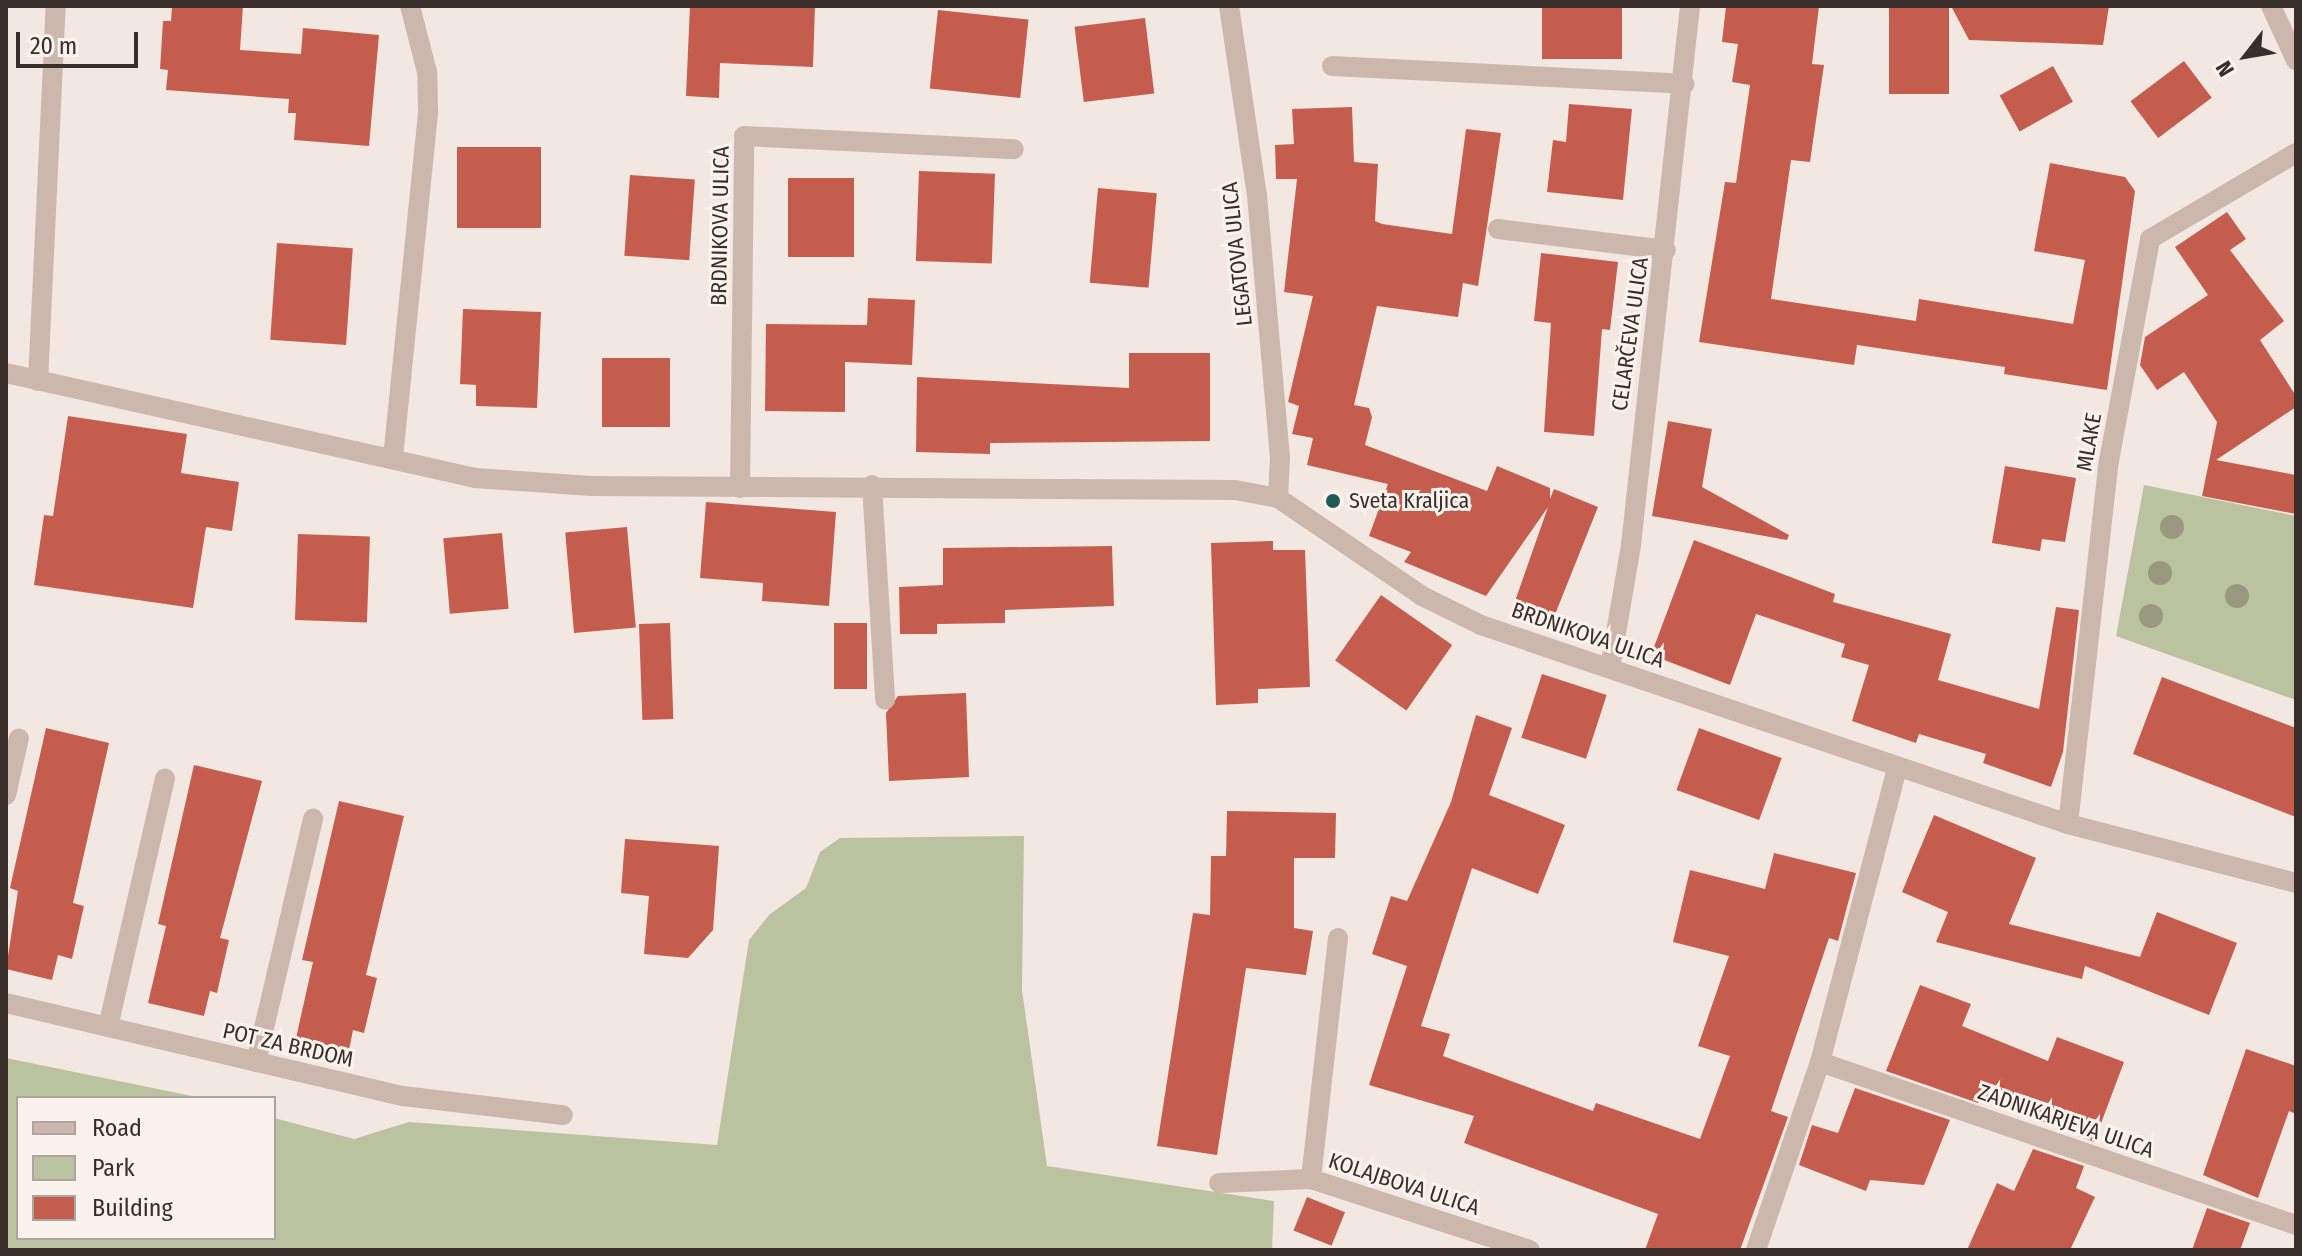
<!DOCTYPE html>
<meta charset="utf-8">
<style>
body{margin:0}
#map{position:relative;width:2302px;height:1256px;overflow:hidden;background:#f3e8e1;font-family:"Fira Sans Condensed",sans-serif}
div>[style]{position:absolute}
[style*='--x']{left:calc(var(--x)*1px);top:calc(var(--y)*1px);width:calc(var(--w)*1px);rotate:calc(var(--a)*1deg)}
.green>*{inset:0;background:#bbc2a0}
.building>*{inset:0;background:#c45d4e;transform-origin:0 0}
.service>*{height:20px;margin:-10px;padding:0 10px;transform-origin:10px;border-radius:10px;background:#ccb7ac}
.minor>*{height:20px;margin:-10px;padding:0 10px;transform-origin:10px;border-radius:10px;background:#ccb7ac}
.tertiary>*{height:20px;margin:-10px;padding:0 10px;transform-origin:10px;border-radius:10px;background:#ccb7ac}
.trees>*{width:24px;height:24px;margin:-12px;border-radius:50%;background:#98997f}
.dots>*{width:22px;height:22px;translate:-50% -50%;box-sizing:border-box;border:4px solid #faf3ed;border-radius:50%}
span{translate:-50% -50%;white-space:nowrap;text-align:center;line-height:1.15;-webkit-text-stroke:6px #faf3ed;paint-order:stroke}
.street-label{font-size:22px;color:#3a2e2b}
.poi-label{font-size:22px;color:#3a2e2b}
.left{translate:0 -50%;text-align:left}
.frame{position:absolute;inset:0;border:8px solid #3a2e2b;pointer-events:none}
.legend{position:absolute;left:16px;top:1096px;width:260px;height:144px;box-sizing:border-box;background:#faf3ed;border:2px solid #ada49f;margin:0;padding:10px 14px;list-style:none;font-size:24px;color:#3a2e2b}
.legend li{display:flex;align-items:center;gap:16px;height:40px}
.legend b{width:40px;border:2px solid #ada49f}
.north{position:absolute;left:2206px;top:16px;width:80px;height:80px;-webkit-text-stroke:6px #faf3ed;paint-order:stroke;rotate:239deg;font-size:22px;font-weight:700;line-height:32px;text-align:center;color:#3a2e2b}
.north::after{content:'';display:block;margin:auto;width:28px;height:36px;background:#3a2e2b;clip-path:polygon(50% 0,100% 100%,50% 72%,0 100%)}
.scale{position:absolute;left:16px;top:32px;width:122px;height:36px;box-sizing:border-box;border:4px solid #3a2e2b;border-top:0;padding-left:10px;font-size:24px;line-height:28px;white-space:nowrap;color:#3a2e2b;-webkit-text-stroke:6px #faf3ed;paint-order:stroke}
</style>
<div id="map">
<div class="green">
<div style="clip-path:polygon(2144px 485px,2296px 516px,2296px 700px,2116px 636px)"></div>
<div style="clip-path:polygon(1024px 836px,1022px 990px,1047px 1166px,1274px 1201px,1272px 1250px,6px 1250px,6px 1058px,202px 1098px,18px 1098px,18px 1238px,274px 1238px,274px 1118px,354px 1139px,409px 1122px,717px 1145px,749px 940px,769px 915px,806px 888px,820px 852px,840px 838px)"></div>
</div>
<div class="building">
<div style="clip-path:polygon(172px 6px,243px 6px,240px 50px,301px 54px,303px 28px,379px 35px,369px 146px,294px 140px,296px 113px,288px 113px,289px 99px,166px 90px,168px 70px,160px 69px,163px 21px,171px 21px)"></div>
<div style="clip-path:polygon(690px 6px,815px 6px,813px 67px,720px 63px,719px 98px,686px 96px)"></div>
<div style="left:1542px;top:6px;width:80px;height:53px"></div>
<div style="clip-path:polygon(1726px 6px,1819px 6px,1812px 64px,1824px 65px,1810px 162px,1791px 160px,1771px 299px,1916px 321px,1919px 299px,2073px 324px,2085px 260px,2034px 251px,2050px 163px,2125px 177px,2135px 191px,2107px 390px,2004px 374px,2005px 367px,1857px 345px,1854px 365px,1699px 342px,1725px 182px,1736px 183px,1750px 85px,1732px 82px,1738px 44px,1722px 42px)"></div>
<div style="left:1889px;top:6px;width:60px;height:88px"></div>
<div style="clip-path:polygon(1951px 6px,2109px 6px,2103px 45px,1969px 40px)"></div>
<div style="left:938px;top:10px;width:91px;height:79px;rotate:6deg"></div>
<div style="left:1145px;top:18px;width:76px;height:71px;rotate:83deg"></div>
<div style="left:2184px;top:61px;width:46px;height:67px;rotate:53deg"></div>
<div style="left:2053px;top:66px;width:41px;height:61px;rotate:61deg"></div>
<div style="clip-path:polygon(1569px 104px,1632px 109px,1623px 200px,1547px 192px,1553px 140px,1566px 142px)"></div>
<div style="clip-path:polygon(1352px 107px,1354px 162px,1378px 164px,1375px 221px,1382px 224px,1452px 234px,1466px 129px,1501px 133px,1478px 286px,1463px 283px,1458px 317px,1377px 306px,1354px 405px,1369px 408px,1372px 417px,1365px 445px,1487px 491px,1497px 466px,1550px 488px,1550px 499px,1554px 489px,1598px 507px,1552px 622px,1513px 607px,1548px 507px,1486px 596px,1404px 562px,1411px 552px,1369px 536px,1388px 484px,1307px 465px,1313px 438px,1292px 434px,1299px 406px,1288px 402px,1313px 296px,1284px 292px,1297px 179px,1276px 179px,1275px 145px,1294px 144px,1292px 109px)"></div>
<div style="left:457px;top:147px;width:84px;height:81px"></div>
<div style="left:919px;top:171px;width:76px;height:90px;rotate:2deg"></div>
<div style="left:630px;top:175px;width:65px;height:81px;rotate:4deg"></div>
<div style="left:854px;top:178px;width:79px;height:66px;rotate:90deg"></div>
<div style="left:1098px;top:188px;width:59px;height:95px;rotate:5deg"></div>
<div style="clip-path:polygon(2227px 212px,2246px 239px,2230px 250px,2284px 321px,2260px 340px,2296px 396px,2296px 407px,2216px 460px,2296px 475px,2296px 514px,2202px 496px,2217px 422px,2184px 372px,2157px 390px,2140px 365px,2145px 337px,2208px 295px,2175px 247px)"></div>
<div style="left:277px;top:243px;width:76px;height:97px;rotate:4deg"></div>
<div style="clip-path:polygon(1541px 253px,1618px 262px,1610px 330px,1602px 329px,1594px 436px,1544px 432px,1551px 323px,1534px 321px)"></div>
<div style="clip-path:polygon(868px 298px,915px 300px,912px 365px,845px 362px,845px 412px,765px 411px,766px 324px,867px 325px)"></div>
<div style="clip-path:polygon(463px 309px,541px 312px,537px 408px,476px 406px,476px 385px,460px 384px)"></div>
<div style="clip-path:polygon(1129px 353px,1210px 353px,1210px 441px,990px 443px,990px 454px,916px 452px,917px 377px,1129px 388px)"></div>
<div style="left:602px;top:358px;width:68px;height:69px"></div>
<div style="clip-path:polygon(68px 416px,187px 434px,181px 473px,239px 482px,232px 531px,206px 527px,193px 608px,34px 585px,44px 515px,53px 516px)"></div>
<div style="clip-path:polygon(1668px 421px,1712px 429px,1702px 487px,1789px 535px,1787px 540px,1652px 516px)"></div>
<div style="clip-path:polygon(2005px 466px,2076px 478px,2065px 542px,2042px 539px,2040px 551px,1992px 543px)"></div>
<div style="clip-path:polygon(706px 502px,836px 512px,829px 606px,762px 601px,763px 583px,700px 578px)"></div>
<div style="left:627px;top:527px;width:101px;height:62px;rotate:85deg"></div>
<div style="left:502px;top:533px;width:76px;height:59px;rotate:85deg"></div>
<div style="left:298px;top:534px;width:72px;height:86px;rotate:2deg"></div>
<div style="clip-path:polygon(1694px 540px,1835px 594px,1833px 602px,1951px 634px,1938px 680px,2039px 709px,2056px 607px,2079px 610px,2063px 752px,2051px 787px,1983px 763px,1986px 754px,1919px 734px,1916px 743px,1852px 721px,1869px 665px,1841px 657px,1845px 644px,1756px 614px,1730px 685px,1651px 655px)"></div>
<div style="clip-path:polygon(1273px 541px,1273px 550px,1305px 550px,1310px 687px,1258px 689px,1258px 703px,1216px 705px,1211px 543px)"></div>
<div style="clip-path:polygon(1112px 546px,1114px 606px,1005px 610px,1005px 623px,937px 624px,937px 634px,900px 634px,899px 587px,943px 585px,943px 548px)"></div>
<div style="left:1381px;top:595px;width:87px;height:80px;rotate:35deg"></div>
<div style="left:670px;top:623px;width:96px;height:31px;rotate:88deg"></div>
<div style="left:834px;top:623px;width:33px;height:66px"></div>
<div style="left:1542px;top:674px;width:68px;height:67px;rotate:18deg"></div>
<div style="clip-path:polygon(2162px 677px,2296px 728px,2296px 817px,2133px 754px)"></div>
<div style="clip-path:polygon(966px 693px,969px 777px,889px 781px,886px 713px,898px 696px)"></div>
<div style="clip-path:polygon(1476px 715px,1512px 728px,1489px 795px,1565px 825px,1538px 894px,1472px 868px,1421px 1026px,1450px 1034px,1443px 1056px,1593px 1111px,1596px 1103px,1700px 1139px,1730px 1056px,1698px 1046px,1729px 956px,1673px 942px,1690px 870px,1765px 889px,1774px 853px,1856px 873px,1838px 941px,1829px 938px,1771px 1111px,1788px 1117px,1740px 1250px,1645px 1250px,1658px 1214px,1464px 1143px,1474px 1116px,1369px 1085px,1407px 966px,1372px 954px,1391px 896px,1407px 901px,1451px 802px)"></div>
<div style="clip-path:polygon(46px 728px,109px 743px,73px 903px,84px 906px,72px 959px,58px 955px,52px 980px,6px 969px,18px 891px,10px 888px)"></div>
<div style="left:1699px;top:728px;width:88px;height:66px;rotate:20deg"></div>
<div style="clip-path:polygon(194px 765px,262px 781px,220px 938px,229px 940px,217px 993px,210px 991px,204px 1016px,148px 1003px,166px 926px,158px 924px)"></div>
<div style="clip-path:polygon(339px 801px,404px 816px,366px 975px,377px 978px,364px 1033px,353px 1030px,349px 1050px,296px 1038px,313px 962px,302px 960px)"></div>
<div style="clip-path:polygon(1227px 811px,1336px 813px,1335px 858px,1294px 858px,1294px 928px,1313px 931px,1306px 975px,1246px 968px,1217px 1155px,1157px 1146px,1193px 913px,1210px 915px,1211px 856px,1226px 856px)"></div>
<div style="clip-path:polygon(1934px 815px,2036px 858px,2009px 924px,2140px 957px,2157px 912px,2237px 943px,2209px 1015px,2085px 966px,2082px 979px,1936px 942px,1948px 912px,1902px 892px)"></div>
<div style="clip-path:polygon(625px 839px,719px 846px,713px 930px,688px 958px,644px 954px,649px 896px,621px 893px)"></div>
<div style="clip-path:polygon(1920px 985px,1971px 1004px,1962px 1026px,2048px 1061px,2057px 1037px,2124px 1062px,2094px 1142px,1981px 1097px,1978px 1103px,1886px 1071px)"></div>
<div style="clip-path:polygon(2246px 1049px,2296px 1066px,2296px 1114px,2289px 1111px,2258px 1198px,2203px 1175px)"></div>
<div style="clip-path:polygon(1855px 1088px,1950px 1120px,1924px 1185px,1870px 1180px,1866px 1191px,1799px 1165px,1812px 1125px,1838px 1133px)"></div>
<div style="clip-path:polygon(2033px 1149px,2084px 1166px,2076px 1188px,2095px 1197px,2070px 1250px,1967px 1250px,1997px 1183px,2014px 1191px)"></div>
<div style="left:1307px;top:1197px;width:41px;height:36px;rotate:22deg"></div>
<div style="clip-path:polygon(2207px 1208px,2250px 1223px,2240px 1250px,2192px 1250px)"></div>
</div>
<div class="service">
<div style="--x:6;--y:795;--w:58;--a:-77.2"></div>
<div style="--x:108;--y:1027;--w:255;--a:-77.1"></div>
<div style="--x:256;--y:1062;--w:250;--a:-76.8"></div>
<div style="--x:1219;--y:1183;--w:92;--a:-2.5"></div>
</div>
<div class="minor">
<div style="--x:1229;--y:6;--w:191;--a:81.6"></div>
<div style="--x:1257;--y:195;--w:263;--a:85"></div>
<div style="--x:1280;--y:457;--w:41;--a:92.8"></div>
<div style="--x:1332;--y:66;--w:353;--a:2.9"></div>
<div style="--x:1498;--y:229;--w:169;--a:7.1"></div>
<div style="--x:6;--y:373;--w:481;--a:12.6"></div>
<div style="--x:475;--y:478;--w:117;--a:3.9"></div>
<div style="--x:592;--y:486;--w:643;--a:0.36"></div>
<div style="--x:1235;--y:490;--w:44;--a:10.5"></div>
<div style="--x:1278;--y:498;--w:174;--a:34.2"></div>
<div style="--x:1422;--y:596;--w:66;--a:26.2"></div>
<div style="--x:1481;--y:625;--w:620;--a:18.73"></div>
<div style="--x:2068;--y:824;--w:236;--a:14.5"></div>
<div style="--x:38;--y:381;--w:375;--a:-87.3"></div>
<div style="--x:393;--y:458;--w:349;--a:-84.2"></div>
<div style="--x:428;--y:111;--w:39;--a:-91"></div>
<div style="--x:427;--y:72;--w:68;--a:-104.4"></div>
<div style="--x:872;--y:485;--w:215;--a:86.5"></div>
<div style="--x:740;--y:488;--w:352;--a:-89.3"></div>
<div style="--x:744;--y:136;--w:270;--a:2.8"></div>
<div style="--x:1610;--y:668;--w:125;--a:-80.3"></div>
<div style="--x:1631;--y:545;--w:542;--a:-83.75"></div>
<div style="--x:2068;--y:824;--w:365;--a:-83.6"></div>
<div style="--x:2109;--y:461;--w:226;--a:-79.5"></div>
<div style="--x:2150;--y:239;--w:169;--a:-30.5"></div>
<div style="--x:1338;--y:938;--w:243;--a:96.4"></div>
<div style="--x:1311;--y:1179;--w:230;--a:18"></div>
<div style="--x:6;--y:1003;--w:408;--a:13.2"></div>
<div style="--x:403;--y:1096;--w:161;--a:6.8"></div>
<div style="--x:1820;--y:1062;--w:503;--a:18.9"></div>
<div style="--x:1756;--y:1250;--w:199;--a:-71.2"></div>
<div style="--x:1820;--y:1062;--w:304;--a:-75.3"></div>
</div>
<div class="tertiary">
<div style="--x:2271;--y:6;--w:60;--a:65.2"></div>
</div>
<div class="trees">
<div style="left:2172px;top:527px"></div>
<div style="left:2160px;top:573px"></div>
<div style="left:2237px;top:596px"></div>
<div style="left:2151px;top:616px"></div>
</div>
<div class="dots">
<div style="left:1333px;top:501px;background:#205b58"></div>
</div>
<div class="street-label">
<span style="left:720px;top:226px;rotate:-89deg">BRDNIKOVA ULICA</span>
<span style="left:1237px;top:254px;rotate:-96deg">LEGATOVA ULICA</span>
<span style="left:1630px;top:334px;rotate:-82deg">CELARČEVA ULICA</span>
<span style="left:2089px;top:442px;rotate:-80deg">MLAKE</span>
<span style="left:1588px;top:635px;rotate:19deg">BRDNIKOVA ULICA</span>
<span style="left:288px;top:1045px;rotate:13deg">POT ZA BRDOM</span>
<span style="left:2066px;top:1121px;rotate:19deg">ZADNIKARJEVA ULICA</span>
<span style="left:1404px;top:1184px;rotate:18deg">KOLAJBOVA ULICA</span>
</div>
<div class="poi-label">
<span class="left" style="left:1349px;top:501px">Sveta Kraljica</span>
</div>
<div class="frame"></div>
<ul class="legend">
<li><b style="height:10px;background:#ccb7ac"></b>Road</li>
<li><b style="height:22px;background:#bbc2a0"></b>Park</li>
<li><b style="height:22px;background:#c45d4e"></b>Building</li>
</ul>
<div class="north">N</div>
<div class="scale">20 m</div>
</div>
